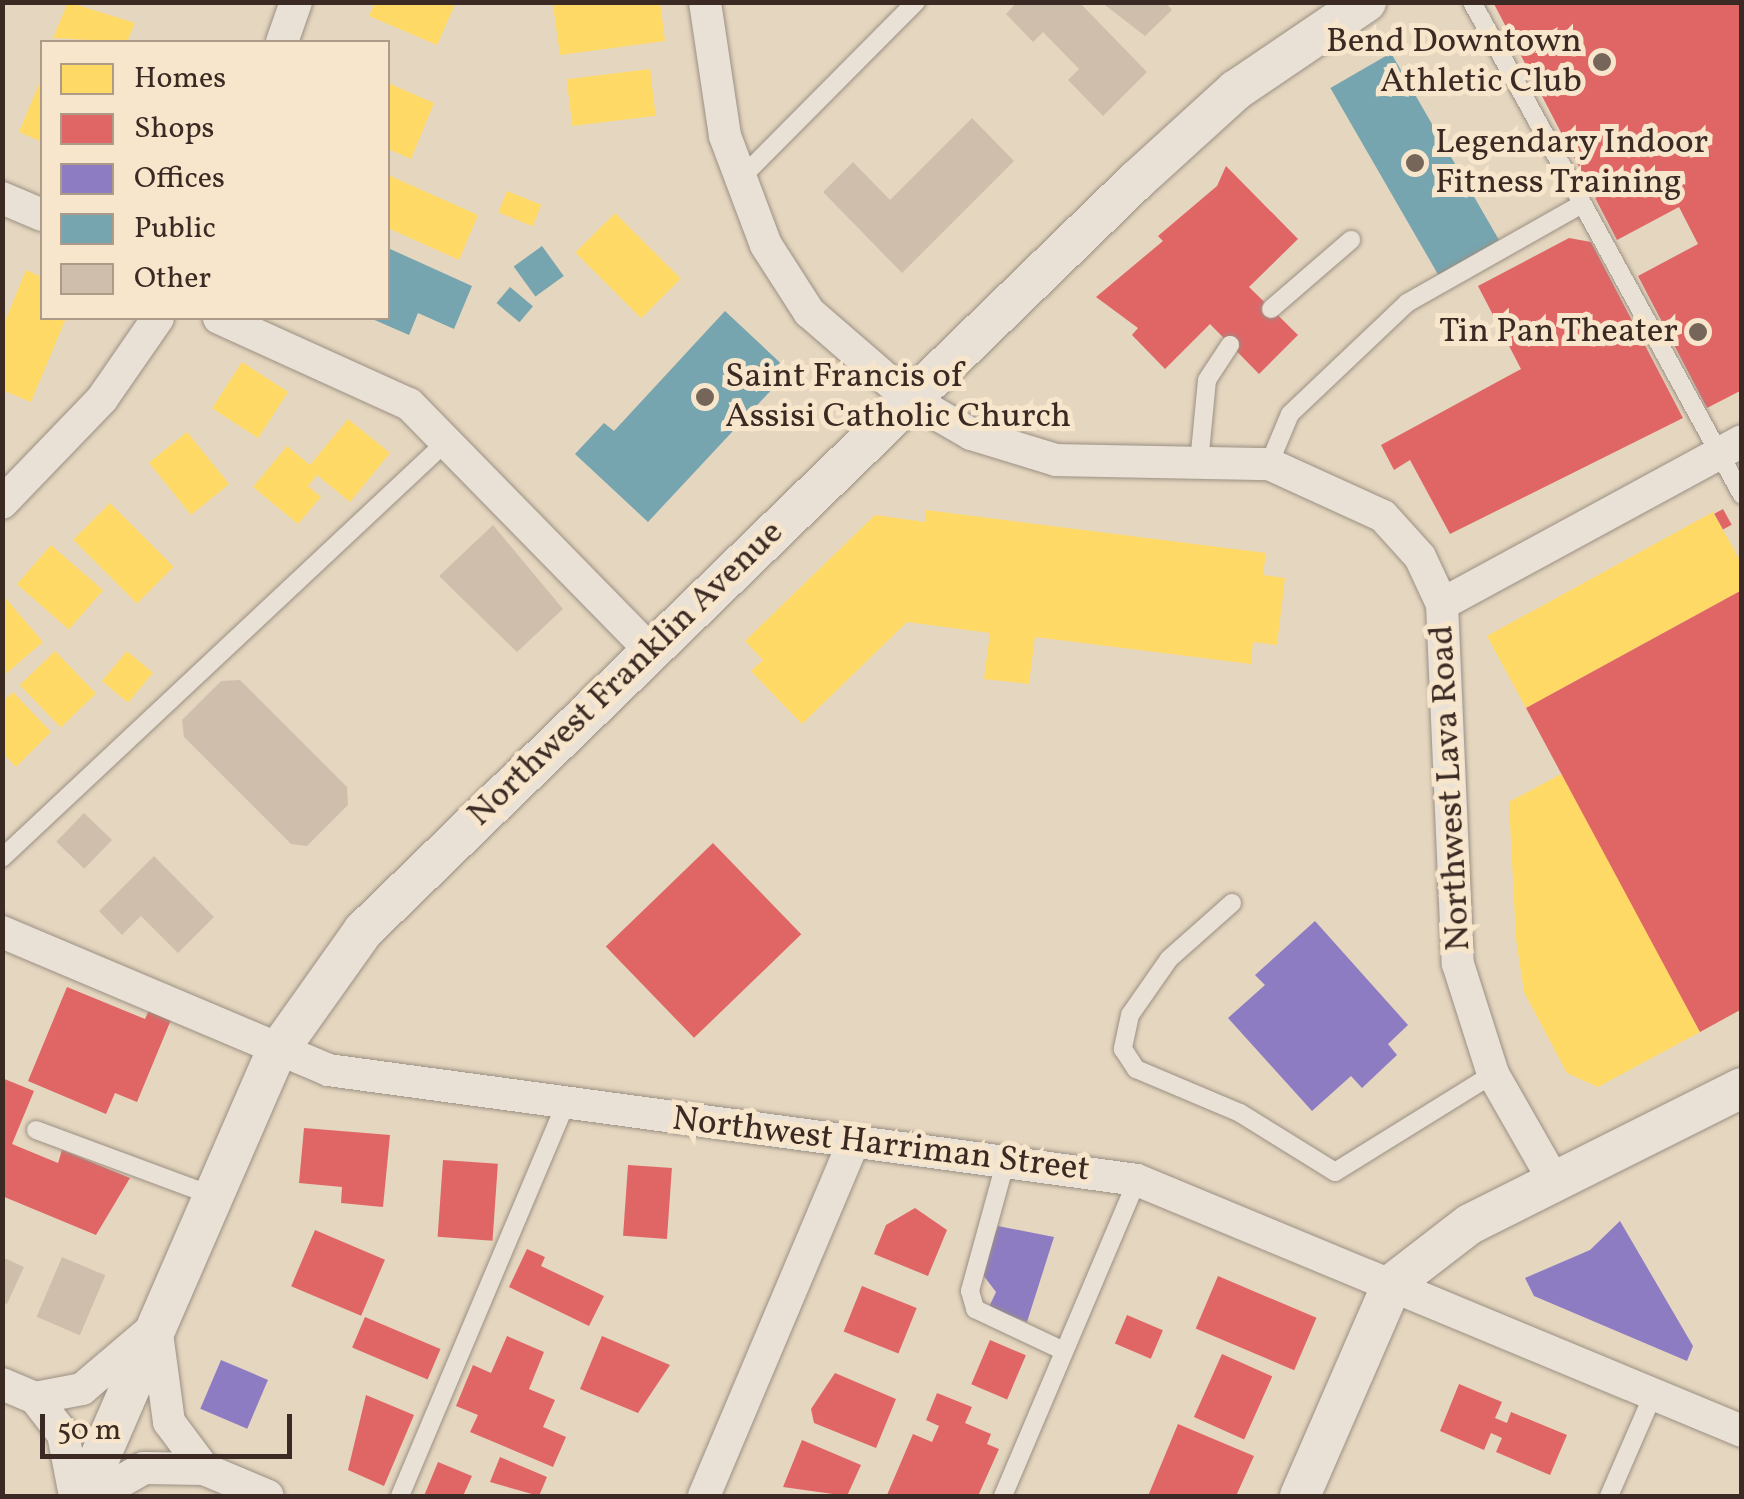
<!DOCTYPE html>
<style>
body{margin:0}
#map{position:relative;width:1744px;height:1499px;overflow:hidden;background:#e5d6bf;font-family:Vollkorn,serif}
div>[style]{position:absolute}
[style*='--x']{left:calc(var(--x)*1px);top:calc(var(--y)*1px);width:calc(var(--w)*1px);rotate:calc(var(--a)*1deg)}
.homes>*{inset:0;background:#ffd966;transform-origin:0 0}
.shops>*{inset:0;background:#e06666;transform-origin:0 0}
.offices>*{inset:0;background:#8e7cc3;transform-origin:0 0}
.public>*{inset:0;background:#76a5af;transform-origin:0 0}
.building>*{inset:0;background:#d0bead;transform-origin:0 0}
.roads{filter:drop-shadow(0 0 2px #9b9083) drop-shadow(0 0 2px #9b9083)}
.service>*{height:18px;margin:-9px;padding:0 9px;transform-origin:9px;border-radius:9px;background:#e9e1d6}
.minor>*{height:32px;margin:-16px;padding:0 16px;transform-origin:16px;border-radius:16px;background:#e9e1d6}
.tertiary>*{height:40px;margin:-20px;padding:0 20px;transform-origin:20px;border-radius:20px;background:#e9e1d6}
.dots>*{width:28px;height:28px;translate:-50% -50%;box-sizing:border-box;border:5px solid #f8e6cc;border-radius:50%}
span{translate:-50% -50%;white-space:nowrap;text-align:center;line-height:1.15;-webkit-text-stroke:10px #f8e6cc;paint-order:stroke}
.poi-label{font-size:35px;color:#3b2a24}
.right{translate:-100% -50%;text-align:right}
.left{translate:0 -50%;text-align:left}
.street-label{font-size:35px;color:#3b2a24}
.frame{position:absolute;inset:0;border:5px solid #3b2a24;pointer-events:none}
.legend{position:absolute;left:40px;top:40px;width:350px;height:280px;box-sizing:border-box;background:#f8e6cc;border:2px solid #ac9b89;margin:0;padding:12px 18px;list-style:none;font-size:30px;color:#3b2a24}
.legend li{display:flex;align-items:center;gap:20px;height:50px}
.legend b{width:50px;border:2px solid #ac9b89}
.scale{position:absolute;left:40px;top:1414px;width:252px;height:45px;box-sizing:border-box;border:5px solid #3b2a24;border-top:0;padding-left:12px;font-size:30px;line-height:35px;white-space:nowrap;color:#3b2a24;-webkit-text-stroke:8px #f8e6cc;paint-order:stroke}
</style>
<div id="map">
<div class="homes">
<div style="clip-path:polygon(68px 2px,135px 23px,127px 42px,53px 38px)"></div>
<div style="clip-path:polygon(375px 2px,456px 2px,437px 45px,369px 16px)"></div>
<div style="clip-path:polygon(660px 2px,665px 41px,560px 55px,553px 5px)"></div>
<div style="left:650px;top:69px;width:47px;height:84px;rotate:83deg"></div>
<div style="clip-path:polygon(42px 77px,42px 142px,19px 132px)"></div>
<div style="clip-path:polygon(388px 83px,434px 103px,411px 159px,388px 149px)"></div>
<div style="clip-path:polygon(388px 175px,478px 215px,459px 260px,388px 228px)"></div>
<div style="left:507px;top:191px;width:37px;height:23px;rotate:22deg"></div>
<div style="left:615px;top:213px;width:93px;height:56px;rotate:45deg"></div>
<div style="clip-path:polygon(26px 270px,42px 277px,42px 318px,66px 318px,31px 402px,2px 390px,2px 329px)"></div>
<div style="left:242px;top:362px;width:55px;height:55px;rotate:33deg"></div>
<div style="clip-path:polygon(348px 419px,390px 453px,350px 502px,317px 475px,308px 486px,321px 497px,298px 524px,253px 487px,287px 446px,310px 465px)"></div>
<div style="left:187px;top:432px;width:67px;height:49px;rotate:51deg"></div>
<div style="left:110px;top:503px;width:90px;height:52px;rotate:45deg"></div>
<div style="clip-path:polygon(926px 510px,1266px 553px,1263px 575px,1285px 578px,1277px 645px,1253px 642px,1251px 664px,1035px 637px,1029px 684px,984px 679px,990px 633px,907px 622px,802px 724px,751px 671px,763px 660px,745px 641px,875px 515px,925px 522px)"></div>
<div style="clip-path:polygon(1713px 512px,1742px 564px,1742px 590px,1526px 708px,1487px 636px)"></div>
<div style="left:51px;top:545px;width:69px;height:52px;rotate:41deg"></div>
<div style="clip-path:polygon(2px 594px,43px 642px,2px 677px)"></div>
<div style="left:55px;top:651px;width:59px;height:49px;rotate:46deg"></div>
<div style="left:127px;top:651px;width:34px;height:39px;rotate:40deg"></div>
<div style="clip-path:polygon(13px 692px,51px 732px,16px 767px,2px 752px,2px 702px)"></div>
<div style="clip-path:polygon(1563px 773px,1700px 1032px,1598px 1087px,1567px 1073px,1524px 992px,1516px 939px,1509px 802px)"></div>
</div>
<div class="shops">
<div style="clip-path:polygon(1493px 2px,1742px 2px,1742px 390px,1707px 408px,1638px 276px,1698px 244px,1679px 207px,1617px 240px)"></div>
<div style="clip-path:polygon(1226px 166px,1298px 239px,1249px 287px,1298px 335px,1259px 374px,1210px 324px,1165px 369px,1132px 335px,1138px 328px,1096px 297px,1163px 241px,1158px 236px,1217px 186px)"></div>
<div style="clip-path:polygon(1569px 238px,1591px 242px,1683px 418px,1450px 534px,1410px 460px,1394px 470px,1381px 445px,1521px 369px,1478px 286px)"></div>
<div style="left:1723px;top:509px;width:18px;height:10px;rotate:61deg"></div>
<div style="clip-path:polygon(1742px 590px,1742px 1009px,1700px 1032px,1526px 708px)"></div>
<div style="left:713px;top:843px;width:127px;height:149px;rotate:46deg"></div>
<div style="clip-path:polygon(67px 987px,145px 1019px,151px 1006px,173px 1015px,137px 1102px,115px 1093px,106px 1114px,28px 1081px)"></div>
<div style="clip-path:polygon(2px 1078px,34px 1091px,12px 1144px,58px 1163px,62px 1150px,130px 1178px,96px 1235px,2px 1196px)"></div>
<div style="clip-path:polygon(304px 1128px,390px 1135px,383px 1207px,341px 1203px,342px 1187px,299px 1183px)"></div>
<div style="left:443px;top:1160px;width:55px;height:77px;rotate:4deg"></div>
<div style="left:628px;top:1165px;width:44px;height:71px;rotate:4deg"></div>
<div style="clip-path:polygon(915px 1208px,947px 1230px,928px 1276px,874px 1254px,886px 1225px)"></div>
<div style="left:315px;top:1230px;width:76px;height:61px;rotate:23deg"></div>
<div style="clip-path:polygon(527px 1249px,545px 1257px,541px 1266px,604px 1296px,589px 1326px,509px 1287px)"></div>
<div style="left:1218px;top:1276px;width:107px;height:57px;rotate:23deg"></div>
<div style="left:862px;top:1286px;width:59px;height:49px;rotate:22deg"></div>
<div style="left:1127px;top:1315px;width:39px;height:31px;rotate:23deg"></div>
<div style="left:365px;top:1317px;width:82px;height:33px;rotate:23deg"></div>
<div style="clip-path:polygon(507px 1336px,544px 1352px,529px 1389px,555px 1400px,543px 1427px,566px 1437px,553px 1467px,470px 1432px,478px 1415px,456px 1406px,473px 1365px,491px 1373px)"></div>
<div style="clip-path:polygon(602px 1336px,670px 1365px,638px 1413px,580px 1389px)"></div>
<div style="left:990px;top:1340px;width:39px;height:48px;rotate:23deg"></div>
<div style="left:1222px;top:1354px;width:55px;height:69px;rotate:24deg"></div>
<div style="clip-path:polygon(835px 1373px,896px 1399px,876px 1448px,814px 1423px,811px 1409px)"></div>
<div style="clip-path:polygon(1459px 1384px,1502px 1402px,1495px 1418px,1507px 1423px,1511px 1412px,1567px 1435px,1550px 1475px,1496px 1452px,1502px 1438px,1491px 1433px,1484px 1450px,1440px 1431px)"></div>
<div style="clip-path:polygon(937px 1393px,972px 1407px,965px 1423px,991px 1434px,987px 1444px,999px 1449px,978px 1496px,887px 1495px,913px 1434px,932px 1442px,939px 1426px,926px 1420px)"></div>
<div style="clip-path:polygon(366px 1395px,414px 1415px,384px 1486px,348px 1470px)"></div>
<div style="clip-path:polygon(1178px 1424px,1254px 1456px,1236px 1496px,1148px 1496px)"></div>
<div style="clip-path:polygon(802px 1440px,861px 1465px,847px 1496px,783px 1487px)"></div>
<div style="clip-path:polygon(500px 1457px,547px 1477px,539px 1496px,490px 1482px)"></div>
<div style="clip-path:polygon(438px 1462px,472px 1476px,463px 1496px,424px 1496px)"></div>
</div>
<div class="offices">
<div style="clip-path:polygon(1315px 921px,1408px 1025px,1388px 1044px,1397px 1055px,1362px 1088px,1351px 1076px,1312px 1111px,1228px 1018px,1265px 985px,1255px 975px)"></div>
<div style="clip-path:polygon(1620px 1221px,1693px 1346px,1687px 1361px,1534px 1296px,1525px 1278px,1590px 1250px)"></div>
<div style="clip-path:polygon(998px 1226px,1054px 1237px,1027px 1322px,989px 1307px,996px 1292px,980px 1271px)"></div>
<div style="left:221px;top:1360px;width:51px;height:53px;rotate:23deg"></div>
</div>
<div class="public">
<div style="left:1391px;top:53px;width:216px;height:70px;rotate:60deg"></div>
<div style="left:542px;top:246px;width:37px;height:35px;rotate:54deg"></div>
<div style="clip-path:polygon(388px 248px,472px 286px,454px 329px,418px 313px,409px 335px,370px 318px,388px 318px)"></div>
<div style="left:510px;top:287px;width:30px;height:21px;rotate:40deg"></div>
<div style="clip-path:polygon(725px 311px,789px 371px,648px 522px,575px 454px,604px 423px,614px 431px)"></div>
</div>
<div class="building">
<div style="clip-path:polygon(1017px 2px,1079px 2px,1147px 72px,1103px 116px,1068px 80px,1079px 69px,1043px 32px,1033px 42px,1006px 14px)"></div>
<div style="clip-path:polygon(1101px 2px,1165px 2px,1172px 10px,1145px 36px)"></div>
<div style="clip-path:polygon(972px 118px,1014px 161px,902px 273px,823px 192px,853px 162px,890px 200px)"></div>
<div style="clip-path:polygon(493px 525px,563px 609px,517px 652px,439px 576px)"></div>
<div style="clip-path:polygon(240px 680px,347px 787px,348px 805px,307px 846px,291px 844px,184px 737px,182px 720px,221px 681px)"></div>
<div style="left:84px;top:813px;width:39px;height:40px;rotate:44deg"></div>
<div style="clip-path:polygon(154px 856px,214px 917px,178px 953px,141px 916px,122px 935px,99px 911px)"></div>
<div style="clip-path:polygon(2px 1257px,24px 1267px,7px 1304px,2px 1302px)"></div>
<div style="left:62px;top:1257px;width:47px;height:65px;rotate:23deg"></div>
</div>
<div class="roads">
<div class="service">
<div style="--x:1472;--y:2;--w:562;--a:61.29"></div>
<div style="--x:740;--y:179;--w:250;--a:-45.2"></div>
<div style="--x:1271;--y:309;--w:106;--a:-40.8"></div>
<div style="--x:1199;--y:463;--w:83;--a:-84.5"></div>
<div style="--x:1207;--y:380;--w:42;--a:-56.7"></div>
<div style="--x:1269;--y:464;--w:54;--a:-67.2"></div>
<div style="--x:1290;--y:414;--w:161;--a:-43.5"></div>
<div style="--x:1407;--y:303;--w:201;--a:-29.5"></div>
<div style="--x:2;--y:858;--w:608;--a:-43.14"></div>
<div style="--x:1232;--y:903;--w:84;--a:138.4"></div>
<div style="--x:1169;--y:959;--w:68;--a:124.9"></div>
<div style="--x:1130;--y:1015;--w:35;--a:102"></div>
<div style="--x:1123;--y:1049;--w:24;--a:57"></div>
<div style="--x:1136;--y:1069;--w:113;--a:22.9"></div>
<div style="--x:1240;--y:1113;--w:112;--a:31.8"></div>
<div style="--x:1335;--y:1172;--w:186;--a:-31.8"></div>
<div style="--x:36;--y:1130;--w:189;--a:20.4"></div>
<div style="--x:1006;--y:1160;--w:136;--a:105.4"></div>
<div style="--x:970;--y:1291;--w:19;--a:74"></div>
<div style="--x:975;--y:1309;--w:98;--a:25.3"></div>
<div style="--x:400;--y:1496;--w:427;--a:-67.1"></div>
<div style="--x:1003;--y:1496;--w:343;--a:-67"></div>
<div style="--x:1609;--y:1496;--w:110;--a:-66.5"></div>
</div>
<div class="minor">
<div style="--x:705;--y:2;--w:135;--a:81.5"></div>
<div style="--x:725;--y:136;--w:116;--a:69.4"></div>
<div style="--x:766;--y:245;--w:80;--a:57.3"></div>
<div style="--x:809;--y:312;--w:130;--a:40.9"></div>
<div style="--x:907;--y:397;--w:74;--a:30"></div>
<div style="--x:971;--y:434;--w:89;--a:17"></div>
<div style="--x:1056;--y:460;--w:213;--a:1.1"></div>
<div style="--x:1269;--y:464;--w:125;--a:24.5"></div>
<div style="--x:1383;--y:516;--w:55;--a:47.9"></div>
<div style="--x:1420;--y:557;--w:52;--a:64.9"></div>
<div style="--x:1442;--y:604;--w:360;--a:87.5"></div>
<div style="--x:1458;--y:964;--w:115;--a:72.3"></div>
<div style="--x:1493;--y:1074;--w:123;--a:60.3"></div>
<div style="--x:282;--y:42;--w:42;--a:-70.7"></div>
<div style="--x:2;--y:198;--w:43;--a:23"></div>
<div style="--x:219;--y:318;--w:209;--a:24.4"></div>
<div style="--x:409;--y:404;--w:346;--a:45.6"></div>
<div style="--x:2;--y:503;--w:144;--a:-46.1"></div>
<div style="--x:102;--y:399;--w:98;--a:-55.3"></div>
<div style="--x:1442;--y:604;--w:341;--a:-28.5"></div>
<div style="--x:2;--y:932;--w:354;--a:22.9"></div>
<div style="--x:328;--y:1070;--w:816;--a:7.74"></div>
<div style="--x:1137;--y:1180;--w:655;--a:22.53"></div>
<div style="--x:156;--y:1326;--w:97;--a:82.3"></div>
<div style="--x:169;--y:1422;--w:59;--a:53.3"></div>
<div style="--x:2;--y:1384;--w:36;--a:23"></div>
<div style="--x:35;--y:1398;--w:46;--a:52.1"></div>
<div style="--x:63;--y:1434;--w:63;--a:79"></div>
<div style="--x:35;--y:1398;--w:48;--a:-10.8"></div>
<div style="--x:82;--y:1389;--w:97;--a:-40.4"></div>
<div style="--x:95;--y:1496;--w:56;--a:-29.7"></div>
<div style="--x:144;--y:1468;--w:60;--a:1"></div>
<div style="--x:204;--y:1469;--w:69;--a:22.9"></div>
<div style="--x:704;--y:1496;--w:382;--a:-67.1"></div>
</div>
<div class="tertiary">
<div style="--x:83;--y:1496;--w:481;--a:-66.5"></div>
<div style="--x:275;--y:1055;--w:152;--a:-54.6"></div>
<div style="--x:363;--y:931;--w:1078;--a:-44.14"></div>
<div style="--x:1137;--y:180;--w:134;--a:-42.3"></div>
<div style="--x:1236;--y:90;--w:157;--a:-34.1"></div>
<div style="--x:1300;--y:1496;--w:231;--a:-66.5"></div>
<div style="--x:1392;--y:1284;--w:98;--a:-37.6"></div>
<div style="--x:1470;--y:1224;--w:304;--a:-26.6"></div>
</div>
</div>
<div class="dots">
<div style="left:1602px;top:62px;background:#76665a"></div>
<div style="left:1415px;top:163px;background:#76665a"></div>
<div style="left:1698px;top:332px;background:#76665a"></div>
<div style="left:705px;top:397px;background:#76665a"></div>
</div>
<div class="poi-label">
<span class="right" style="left:1582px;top:62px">Bend Downtown<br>Athletic Club</span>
<span class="left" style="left:1435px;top:163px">Legendary Indoor<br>Fitness Training</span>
<span class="right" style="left:1678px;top:332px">Tin Pan Theater</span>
<span class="left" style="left:725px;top:397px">Saint Francis of<br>Assisi Catholic Church</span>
</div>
<div class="street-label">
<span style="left:626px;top:674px;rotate:-44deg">Northwest Franklin Avenue</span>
<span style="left:1451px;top:788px;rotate:-93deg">Northwest Lava Road</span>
<span style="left:881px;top:1145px;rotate:7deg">Northwest Harriman Street</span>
</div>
<div class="frame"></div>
<ul class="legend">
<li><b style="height:28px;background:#ffd966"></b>Homes</li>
<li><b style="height:28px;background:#e06666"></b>Shops</li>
<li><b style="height:28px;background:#8e7cc3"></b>Offices</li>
<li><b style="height:28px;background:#76a5af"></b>Public</li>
<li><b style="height:28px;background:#d0bead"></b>Other</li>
</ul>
<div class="scale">50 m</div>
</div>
